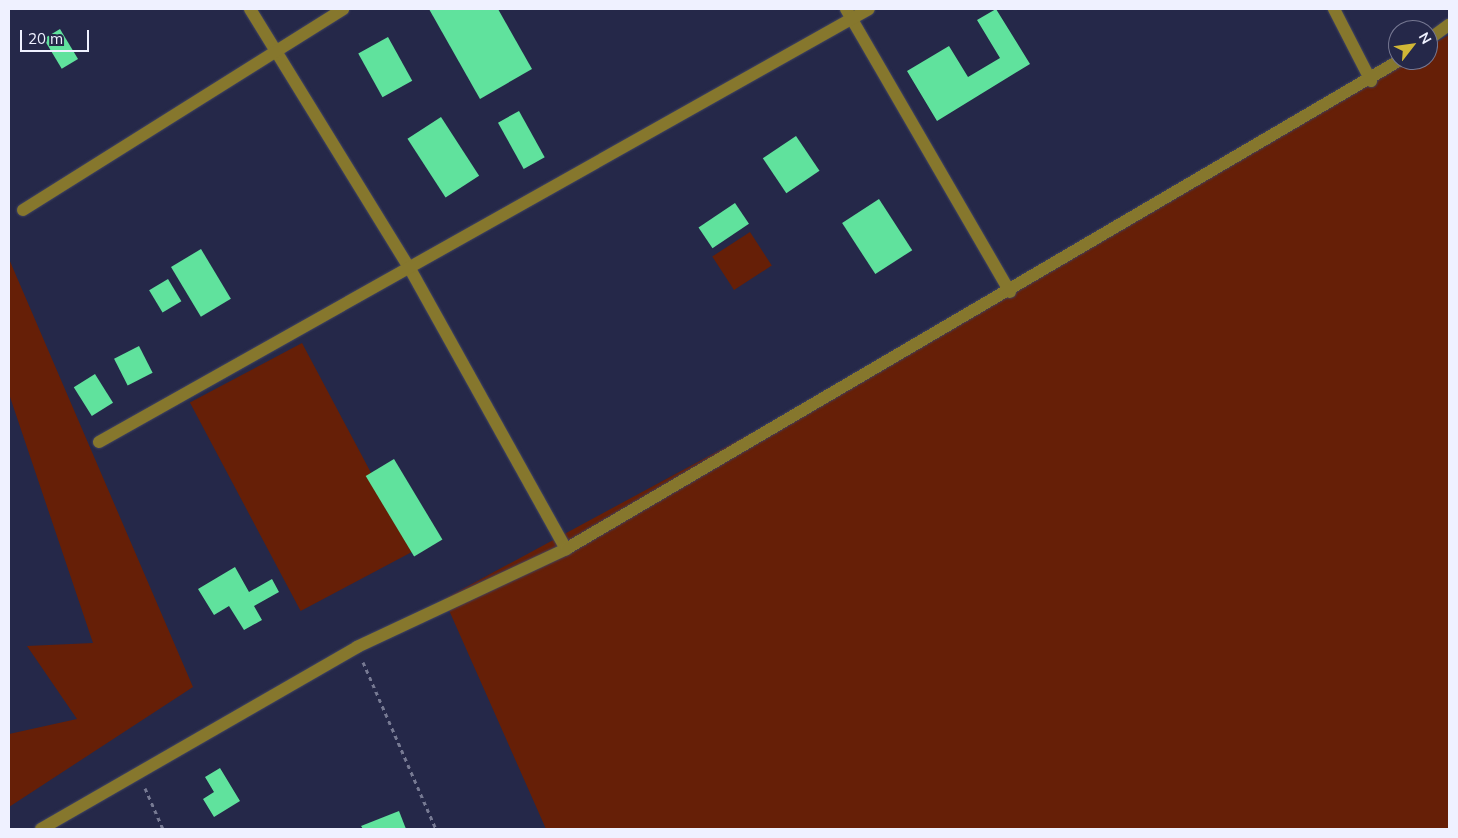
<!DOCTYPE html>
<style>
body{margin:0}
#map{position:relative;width:1458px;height:838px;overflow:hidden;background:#252849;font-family:Mulish,sans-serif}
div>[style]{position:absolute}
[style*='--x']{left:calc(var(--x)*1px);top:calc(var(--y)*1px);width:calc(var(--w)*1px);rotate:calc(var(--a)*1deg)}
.green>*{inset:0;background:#661f07;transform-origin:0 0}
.building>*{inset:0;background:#60e29d;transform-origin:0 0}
.path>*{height:3px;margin-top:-1.5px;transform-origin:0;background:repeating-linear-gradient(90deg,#777a93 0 4px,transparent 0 8px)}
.roads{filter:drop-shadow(0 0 1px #414462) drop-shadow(0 0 1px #414462)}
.minor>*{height:12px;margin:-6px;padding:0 6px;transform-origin:6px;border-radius:6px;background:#86772d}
span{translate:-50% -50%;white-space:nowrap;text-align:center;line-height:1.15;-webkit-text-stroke:5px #252849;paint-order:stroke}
.frame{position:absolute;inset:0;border:10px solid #eff1ff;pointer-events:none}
.north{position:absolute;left:1388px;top:20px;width:50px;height:50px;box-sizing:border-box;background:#252849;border:1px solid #767892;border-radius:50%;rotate:60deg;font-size:14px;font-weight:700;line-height:20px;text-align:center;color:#eff1ff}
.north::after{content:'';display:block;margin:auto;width:18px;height:22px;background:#d1b736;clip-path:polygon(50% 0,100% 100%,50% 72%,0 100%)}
.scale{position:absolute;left:20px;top:30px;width:69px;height:22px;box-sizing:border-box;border:2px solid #eff1ff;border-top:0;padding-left:6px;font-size:15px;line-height:18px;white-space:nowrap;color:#eff1ff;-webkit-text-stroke:4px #252849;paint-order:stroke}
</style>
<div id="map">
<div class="green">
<div style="clip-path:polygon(1449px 35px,1449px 829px,546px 829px,444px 599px,979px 310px,1278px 129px,1291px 116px,1300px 122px,1406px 60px,1428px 60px,1428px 47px)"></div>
<div style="left:750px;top:232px;width:40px;height:45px;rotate:57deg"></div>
<div style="clip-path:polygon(9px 259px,193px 687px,9px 807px,9px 734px,77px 719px,27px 646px,93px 643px,9px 394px)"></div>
<div style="left:302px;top:343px;width:236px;height:127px;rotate:62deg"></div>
</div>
<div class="building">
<div style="clip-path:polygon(429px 9px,498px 9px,532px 69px,480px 99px)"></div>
<div style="clip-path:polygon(996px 9px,1030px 64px,937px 121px,907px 71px,949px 46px,968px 77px,1000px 58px,977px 20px)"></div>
<div style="left:60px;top:29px;width:35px;height:19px;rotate:59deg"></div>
<div style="left:388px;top:37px;width:50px;height:34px;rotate:61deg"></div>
<div style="left:519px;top:111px;width:53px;height:24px;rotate:61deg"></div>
<div style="left:441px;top:117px;width:70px;height:40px;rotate:57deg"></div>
<div style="left:796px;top:136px;width:42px;height:40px;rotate:56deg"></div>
<div style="left:879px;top:199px;width:61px;height:44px;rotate:57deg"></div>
<div style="left:735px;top:203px;width:25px;height:44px;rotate:56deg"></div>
<div style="left:201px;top:249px;width:58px;height:35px;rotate:59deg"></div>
<div style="left:168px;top:279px;width:26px;height:22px;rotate:59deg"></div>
<div style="left:139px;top:346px;width:30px;height:28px;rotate:63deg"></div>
<div style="left:95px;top:374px;width:34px;height:25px;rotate:58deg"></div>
<div style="left:394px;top:459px;width:94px;height:33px;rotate:59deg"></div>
<div style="clip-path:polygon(235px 567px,249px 592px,272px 579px,279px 592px,254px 606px,262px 620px,244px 630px,229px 606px,214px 615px,198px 589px)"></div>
<div style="clip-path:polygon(220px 768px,240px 801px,214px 817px,203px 799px,214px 792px,205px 777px)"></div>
<div style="clip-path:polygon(399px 811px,406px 829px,363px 829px,361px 826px)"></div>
</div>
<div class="path">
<div style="--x:363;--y:662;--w:182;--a:66.4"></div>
<div style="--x:145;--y:788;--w:45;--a:66.3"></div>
</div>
<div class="roads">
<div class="minor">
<div style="--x:250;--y:9;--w:303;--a:58.4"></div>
<div style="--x:409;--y:267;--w:323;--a:60.9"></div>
<div style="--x:846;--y:9;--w:327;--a:59.9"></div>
<div style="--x:1334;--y:9;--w:81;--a:62.8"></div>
<div style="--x:1428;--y:40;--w:26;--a:-36"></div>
<div style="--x:23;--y:210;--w:378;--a:-32.1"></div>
<div style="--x:99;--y:442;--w:883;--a:-29.35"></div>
<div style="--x:41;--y:829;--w:365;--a:-29.9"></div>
<div style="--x:357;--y:647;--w:231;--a:-25.1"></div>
<div style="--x:566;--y:549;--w:967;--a:-30.38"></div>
</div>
</div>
<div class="frame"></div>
<div class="north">N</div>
<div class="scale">20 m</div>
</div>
